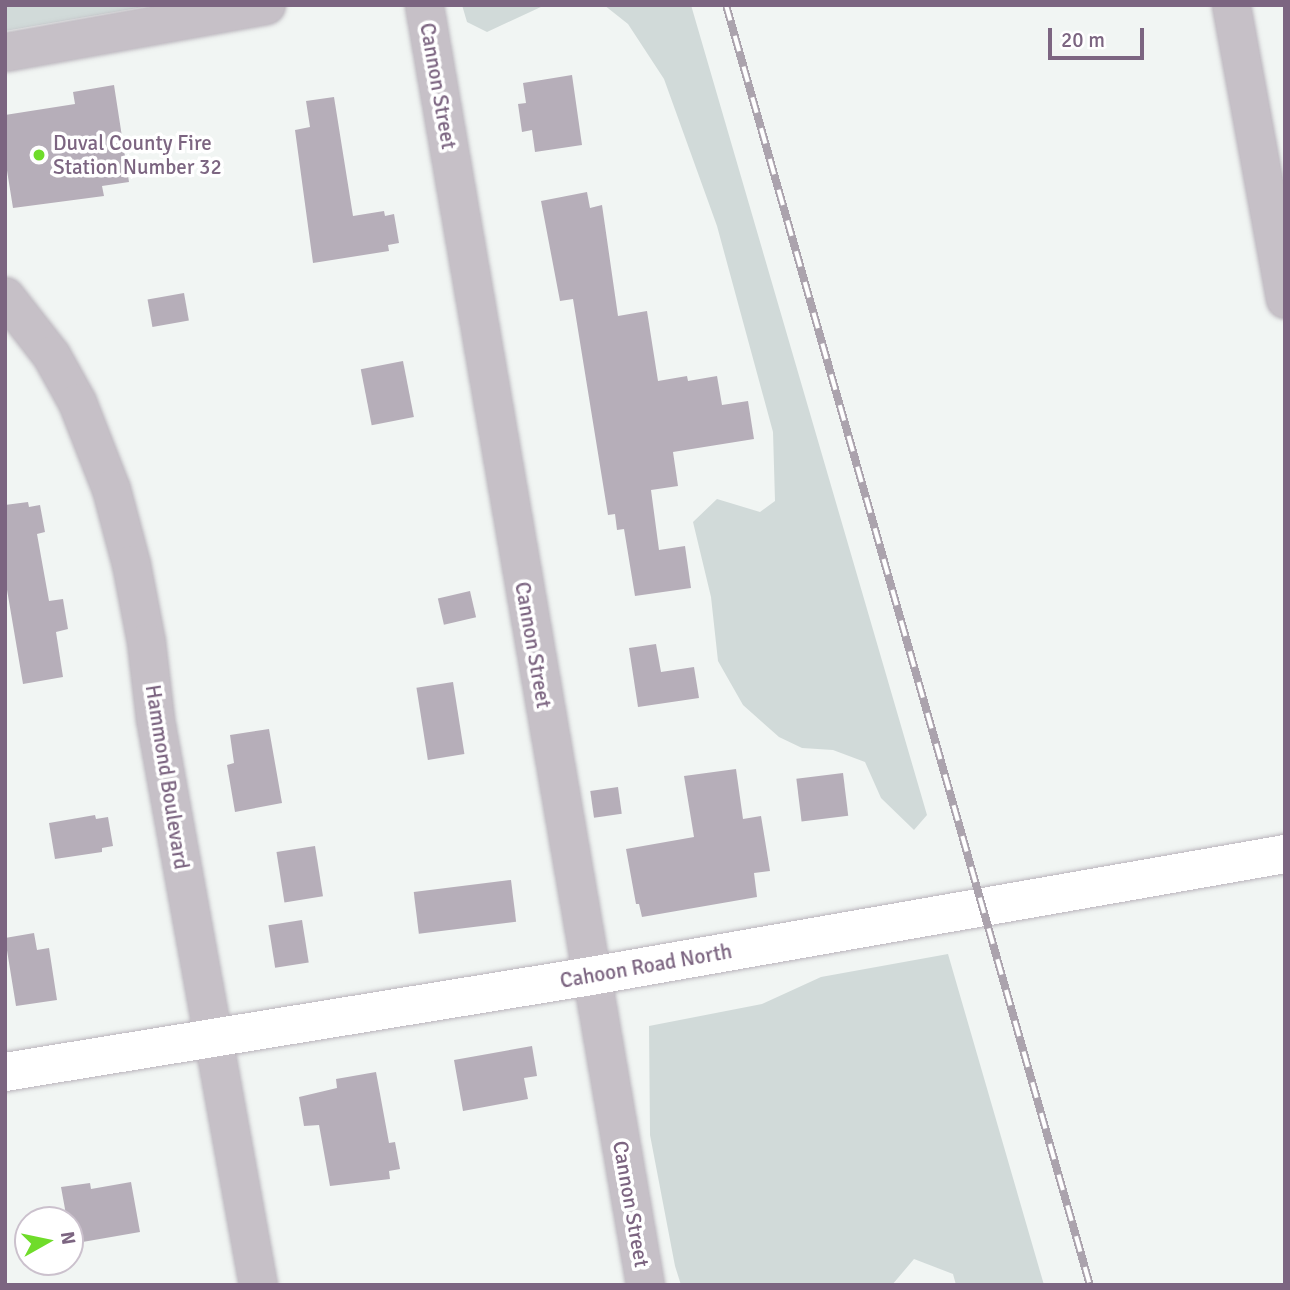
<!DOCTYPE html>
<style>
body{margin:0}
#map{position:relative;width:1290px;height:1290px;overflow:hidden;background:#f1f5f3;font-family:Signika,sans-serif}
div>[style]{position:absolute}
[style*='--x']{left:calc(var(--x)*1px);top:calc(var(--y)*1px);width:calc(var(--w)*1px);rotate:calc(var(--a)*1deg)}
.green>*{inset:0;background:#d1dad9}
.building>*{inset:0;background:#b6aeb9;transform-origin:0 0}
.roads{filter:drop-shadow(0 0 2px #b9b3bb) drop-shadow(0 0 2px #b9b3bb)}
.minor>*{height:37px;margin:-18.5px;padding:0 18.5px;transform-origin:18.5px;border-radius:18.5px;background:#c6c0c7}
.major>*{height:38px;margin:-19px;padding:0 19px;transform-origin:19px;border-radius:19px;background:#fff}
.rail>*{height:8px;margin-top:-4px;transform-origin:0;background:repeating-linear-gradient(90deg,#fff 0 16px,#aba3ad 0 32px);box-sizing:border-box;border-block:2px solid #aba3ad}
.dots>*{width:19px;height:19px;translate:-50% -50%;box-sizing:border-box;border:4px solid #fff;border-radius:50%}
span{translate:-50% -50%;white-space:nowrap;text-align:center;line-height:1.15;-webkit-text-stroke:7px #fff;paint-order:stroke}
.street-label{font-size:21px;color:#7c6581}
.poi-label{font-size:21px;color:#7c6581}
.left{translate:0 -50%;text-align:left}
.frame{position:absolute;inset:0;border:7px solid #7c6581;pointer-events:none}
.north{position:absolute;left:14px;top:1206px;width:70px;height:70px;box-sizing:border-box;background:#fff;border:2px solid #cbc1cd;border-radius:50%;rotate:81deg;font-size:19px;font-weight:700;line-height:28px;text-align:center;color:#7c6581}
.north::after{content:'';display:block;margin:auto;width:24px;height:32px;background:#6fdc2a;clip-path:polygon(50% 0,100% 100%,50% 72%,0 100%)}
.scale{position:absolute;left:1048px;top:28px;width:96px;height:32px;box-sizing:border-box;border:4px solid #7c6581;border-top:0;padding-left:9px;font-size:21px;line-height:24px;white-space:nowrap;color:#7c6581;-webkit-text-stroke:5px #fff;paint-order:stroke}
</style>
<div id="map">
<div class="green">
<div style="clip-path:polygon(5px 5px,155px 5px,5px 31px)"></div>
<div style="clip-path:polygon(462px 5px,553px 5px,543px 6px,487px 32px,467px 22px)"></div>
<div style="clip-path:polygon(604px 5px,691px 5px,927px 815px,914px 830px,881px 798px,865px 762px,833px 750px,802px 748px,779px 737px,743px 705px,718px 661px,711px 597px,693px 522px,717px 499px,760px 512px,775px 501px,773px 432px,717px 226px,664px 79px,628px 24px)"></div>
<div style="clip-path:polygon(948px 954px,1044px 1285px,956px 1285px,953px 1274px,914px 1259px,892px 1285px,681px 1285px,675px 1266px,650px 1135px,649px 1026px,762px 1004px,821px 977px)"></div>
</div>
<div class="building">
<div style="clip-path:polygon(572px 75px,582px 145px,535px 152px,532px 130px,522px 132px,518px 104px,526px 103px,523px 83px)"></div>
<div style="clip-path:polygon(114px 85px,129px 182px,102px 186px,104px 196px,13px 208px,5px 158px,5px 115px,75px 104px,73px 92px)"></div>
<div style="clip-path:polygon(334px 97px,353px 216px,384px 211px,385px 216px,394px 214px,399px 243px,388px 245px,389px 251px,313px 263px,295px 130px,310px 127px,306px 101px)"></div>
<div style="clip-path:polygon(587px 192px,590px 208px,602px 205px,618px 316px,647px 311px,658px 381px,687px 376px,688px 381px,717px 376px,722px 405px,748px 401px,754px 439px,673px 452px,678px 486px,651px 490px,659px 550px,685px 546px,691px 588px,635px 596px,624px 529px,617px 530px,615px 514px,608px 515px,573px 299px,560px 301px,541px 201px)"></div>
<div style="left:184px;top:293px;width:28px;height:37px;rotate:80deg"></div>
<div style="left:403px;top:361px;width:57px;height:43px;rotate:79deg"></div>
<div style="clip-path:polygon(28px 502px,29px 507px,40px 505px,45px 532px,37px 534px,49px 601px,63px 599px,68px 629px,56px 632px,63px 677px,23px 684px,5px 578px,5px 505px)"></div>
<div style="left:470px;top:591px;width:27px;height:33px;rotate:77deg"></div>
<div style="clip-path:polygon(656px 644px,661px 672px,694px 667px,699px 698px,638px 707px,629px 648px)"></div>
<div style="left:453px;top:682px;width:73px;height:37px;rotate:81deg"></div>
<div style="clip-path:polygon(269px 729px,282px 803px,235px 812px,227px 765px,234px 763px,230px 735px)"></div>
<div style="clip-path:polygon(736px 769px,743px 819px,761px 816px,770px 871px,754px 873px,757px 897px,642px 917px,639px 904px,636px 904px,626px 849px,694px 837px,684px 776px)"></div>
<div style="left:843px;top:773px;width:43px;height:47px;rotate:83deg"></div>
<div style="left:618px;top:787px;width:27px;height:28px;rotate:82deg"></div>
<div style="clip-path:polygon(95px 815px,96px 819px,108px 817px,113px 846px,102px 848px,102px 852px,55px 859px,49px 823px)"></div>
<div style="left:315px;top:846px;width:51px;height:39px;rotate:81deg"></div>
<div style="left:511px;top:880px;width:42px;height:98px;rotate:83deg"></div>
<div style="left:302px;top:920px;width:43px;height:34px;rotate:81deg"></div>
<div style="clip-path:polygon(34px 933px,37px 950px,49px 948px,57px 1000px,16px 1006px,5px 938px)"></div>
<div style="clip-path:polygon(532px 1046px,537px 1076px,524px 1078px,528px 1099px,463px 1111px,454px 1060px)"></div>
<div style="clip-path:polygon(376px 1072px,389px 1143px,395px 1142px,400px 1169px,389px 1171px,390px 1179px,330px 1186px,319px 1125px,304px 1126px,299px 1097px,337px 1088px,336px 1079px)"></div>
<div style="clip-path:polygon(131px 1182px,140px 1232px,71px 1244px,70px 1220px,67px 1220px,61px 1187px,90px 1183px,91px 1189px)"></div>
</div>
<div class="roads">
<div class="minor">
<div style="--x:424;--y:5;--w:1299;--a:80.2"></div>
<div style="--x:1231;--y:5;--w:299;--a:79.6"></div>
<div style="--x:5;--y:52;--w:265;--a:-10.2"></div>
<div style="--x:5;--y:296;--w:75;--a:52.1"></div>
<div style="--x:51;--y:355;--w:54;--a:61"></div>
<div style="--x:77;--y:402;--w:93;--a:68.7"></div>
<div style="--x:111;--y:489;--w:78;--a:75.1"></div>
<div style="--x:131;--y:564;--w:79;--a:79.1"></div>
<div style="--x:146;--y:642;--w:78;--a:83.3"></div>
<div style="--x:155;--y:719;--w:575;--a:79.69"></div>
</div>
<div class="major">
<div style="--x:5;--y:1072;--w:594;--a:-9.3"></div>
<div style="--x:591;--y:976;--w:705;--a:-9.97"></div>
</div>
</div>
<div class="rail">
<div style="--x:726;--y:5;--w:1331;--a:74.13"></div>
</div>
<div class="dots">
<div style="left:39px;top:155px;background:#6fdc2a"></div>
</div>
<div class="street-label">
<span style="left:438px;top:86px;rotate:80deg">Cannon Street</span>
<span style="left:533px;top:645px;rotate:80deg">Cannon Street</span>
<span style="left:167px;top:777px;rotate:81deg">Hammond Boulevard</span>
<span style="left:646px;top:966px;rotate:-10deg">Cahoon Road North</span>
<span style="left:631px;top:1204px;rotate:80deg">Cannon Street</span>
</div>
<div class="poi-label">
<span class="left" style="left:53px;top:155px">Duval County Fire<br>Station Number 32</span>
</div>
<div class="frame"></div>
<div class="north">N</div>
<div class="scale">20 m</div>
</div>
